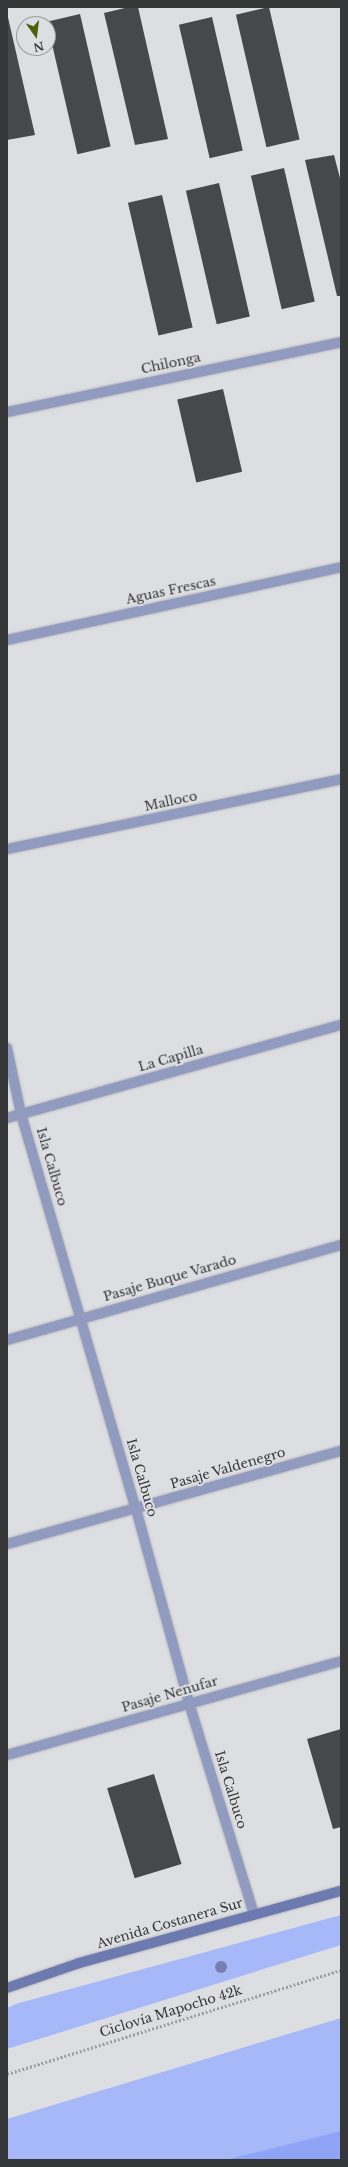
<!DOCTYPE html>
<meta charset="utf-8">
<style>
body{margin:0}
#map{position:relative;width:348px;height:2167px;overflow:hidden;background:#dddee2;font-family:"Libre Baskerville",serif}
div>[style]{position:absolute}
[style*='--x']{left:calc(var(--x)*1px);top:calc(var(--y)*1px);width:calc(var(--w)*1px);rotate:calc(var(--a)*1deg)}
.green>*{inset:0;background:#a7b8f8}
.water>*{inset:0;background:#8fa4f6}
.building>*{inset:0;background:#47484b;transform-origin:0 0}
.path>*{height:2.5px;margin-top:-1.25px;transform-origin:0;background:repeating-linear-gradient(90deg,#9d9ea1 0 2px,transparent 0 4px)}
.roads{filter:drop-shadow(0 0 1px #b8b9bd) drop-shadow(0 0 1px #b8b9bd)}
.minor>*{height:10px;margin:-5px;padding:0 5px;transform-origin:5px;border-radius:5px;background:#919bc0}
.tertiary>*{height:10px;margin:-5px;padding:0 5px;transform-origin:5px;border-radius:5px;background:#919bc0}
.secondary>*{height:10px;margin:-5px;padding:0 5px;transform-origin:5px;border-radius:5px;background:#6c7aaf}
.trees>*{width:12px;height:12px;margin:-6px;border-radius:50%;background:#787db2}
span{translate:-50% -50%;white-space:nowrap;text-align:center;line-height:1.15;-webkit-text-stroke:4px #dddee2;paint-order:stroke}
.street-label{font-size:13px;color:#363738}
.frame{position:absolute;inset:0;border:8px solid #363738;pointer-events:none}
.north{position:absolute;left:16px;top:16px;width:40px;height:40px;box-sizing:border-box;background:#dddee2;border:1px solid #9a9b9e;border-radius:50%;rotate:166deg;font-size:11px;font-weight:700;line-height:16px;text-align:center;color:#363738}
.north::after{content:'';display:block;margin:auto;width:14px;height:18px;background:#4e6109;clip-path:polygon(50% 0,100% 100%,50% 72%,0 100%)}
</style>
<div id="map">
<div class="green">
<div style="clip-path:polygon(341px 1915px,341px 1945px,7px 2049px,7px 2008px,19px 2003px)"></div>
<div style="clip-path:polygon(341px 2018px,341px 2160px,7px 2160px,7px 2119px)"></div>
</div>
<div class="water">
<div style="clip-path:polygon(341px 2131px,341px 2160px,226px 2160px)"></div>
</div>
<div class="building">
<div style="clip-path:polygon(129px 7px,138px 7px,168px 139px,135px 145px,104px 13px)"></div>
<div style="left:269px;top:7px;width:136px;height:34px;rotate:77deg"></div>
<div style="clip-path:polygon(7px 13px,35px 135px,7px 140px)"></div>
<div style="left:80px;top:14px;width:136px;height:34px;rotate:77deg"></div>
<div style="left:212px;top:17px;width:137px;height:34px;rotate:77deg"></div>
<div style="clip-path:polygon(334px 155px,341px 182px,341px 296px,337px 296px,305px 160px)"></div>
<div style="left:284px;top:168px;width:137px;height:34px;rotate:77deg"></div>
<div style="left:219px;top:183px;width:137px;height:34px;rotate:77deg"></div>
<div style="left:162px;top:195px;width:136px;height:35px;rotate:77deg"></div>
<div style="left:223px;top:389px;width:85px;height:47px;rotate:77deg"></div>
<div style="clip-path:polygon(341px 1729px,341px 1827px,333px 1829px,307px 1739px)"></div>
<div style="left:154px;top:1774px;width:94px;height:49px;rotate:73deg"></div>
</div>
<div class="path">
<div style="--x:7;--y:2074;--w:350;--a:-17.3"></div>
</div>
<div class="roads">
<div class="minor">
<div style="--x:7;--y:412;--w:341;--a:-11.8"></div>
<div style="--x:7;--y:640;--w:342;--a:-12.3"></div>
<div style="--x:7;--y:849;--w:341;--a:-11.8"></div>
<div style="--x:7;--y:1048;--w:67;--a:78"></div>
<div style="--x:21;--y:1114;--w:411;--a:73.8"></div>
<div style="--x:136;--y:1509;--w:201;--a:74.7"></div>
<div style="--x:189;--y:1703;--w:221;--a:72.9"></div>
<div style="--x:7;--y:1340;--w:347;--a:-15.9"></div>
<div style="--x:7;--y:1544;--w:347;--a:-15.6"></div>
<div style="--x:7;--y:1755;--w:347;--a:-15.7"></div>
</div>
<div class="tertiary">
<div style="--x:7;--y:1118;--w:347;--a:-15.6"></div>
</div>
<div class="secondary">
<div style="--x:7;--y:1988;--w:76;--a:-19.1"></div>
<div style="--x:79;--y:1963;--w:272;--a:-15.4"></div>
</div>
</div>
<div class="trees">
<div style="left:221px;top:1967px"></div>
</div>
<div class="street-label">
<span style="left:171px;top:364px;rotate:-12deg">Chilonga</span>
<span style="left:171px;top:591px;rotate:-12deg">Aguas Frescas</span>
<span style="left:171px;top:802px;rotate:-12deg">Malloco</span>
<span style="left:171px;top:1059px;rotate:-16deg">La Capilla</span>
<span style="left:51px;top:1167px;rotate:74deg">Isla Calbuco</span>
<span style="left:170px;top:1279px;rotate:-16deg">Pasaje Buque Varado</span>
<span style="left:228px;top:1469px;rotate:-16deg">Pasaje Valdenegro</span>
<span style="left:141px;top:1478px;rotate:74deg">Isla Calbuco</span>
<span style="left:170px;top:1695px;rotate:-16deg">Pasaje Nenufar</span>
<span style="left:230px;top:1790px;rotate:73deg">Isla Calbuco</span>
<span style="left:170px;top:1924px;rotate:-16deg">Avenida Costanera Sur</span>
<span style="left:171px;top:2012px;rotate:-17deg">Ciclovía Mapocho 42k</span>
</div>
<div class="frame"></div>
<div class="north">N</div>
</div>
